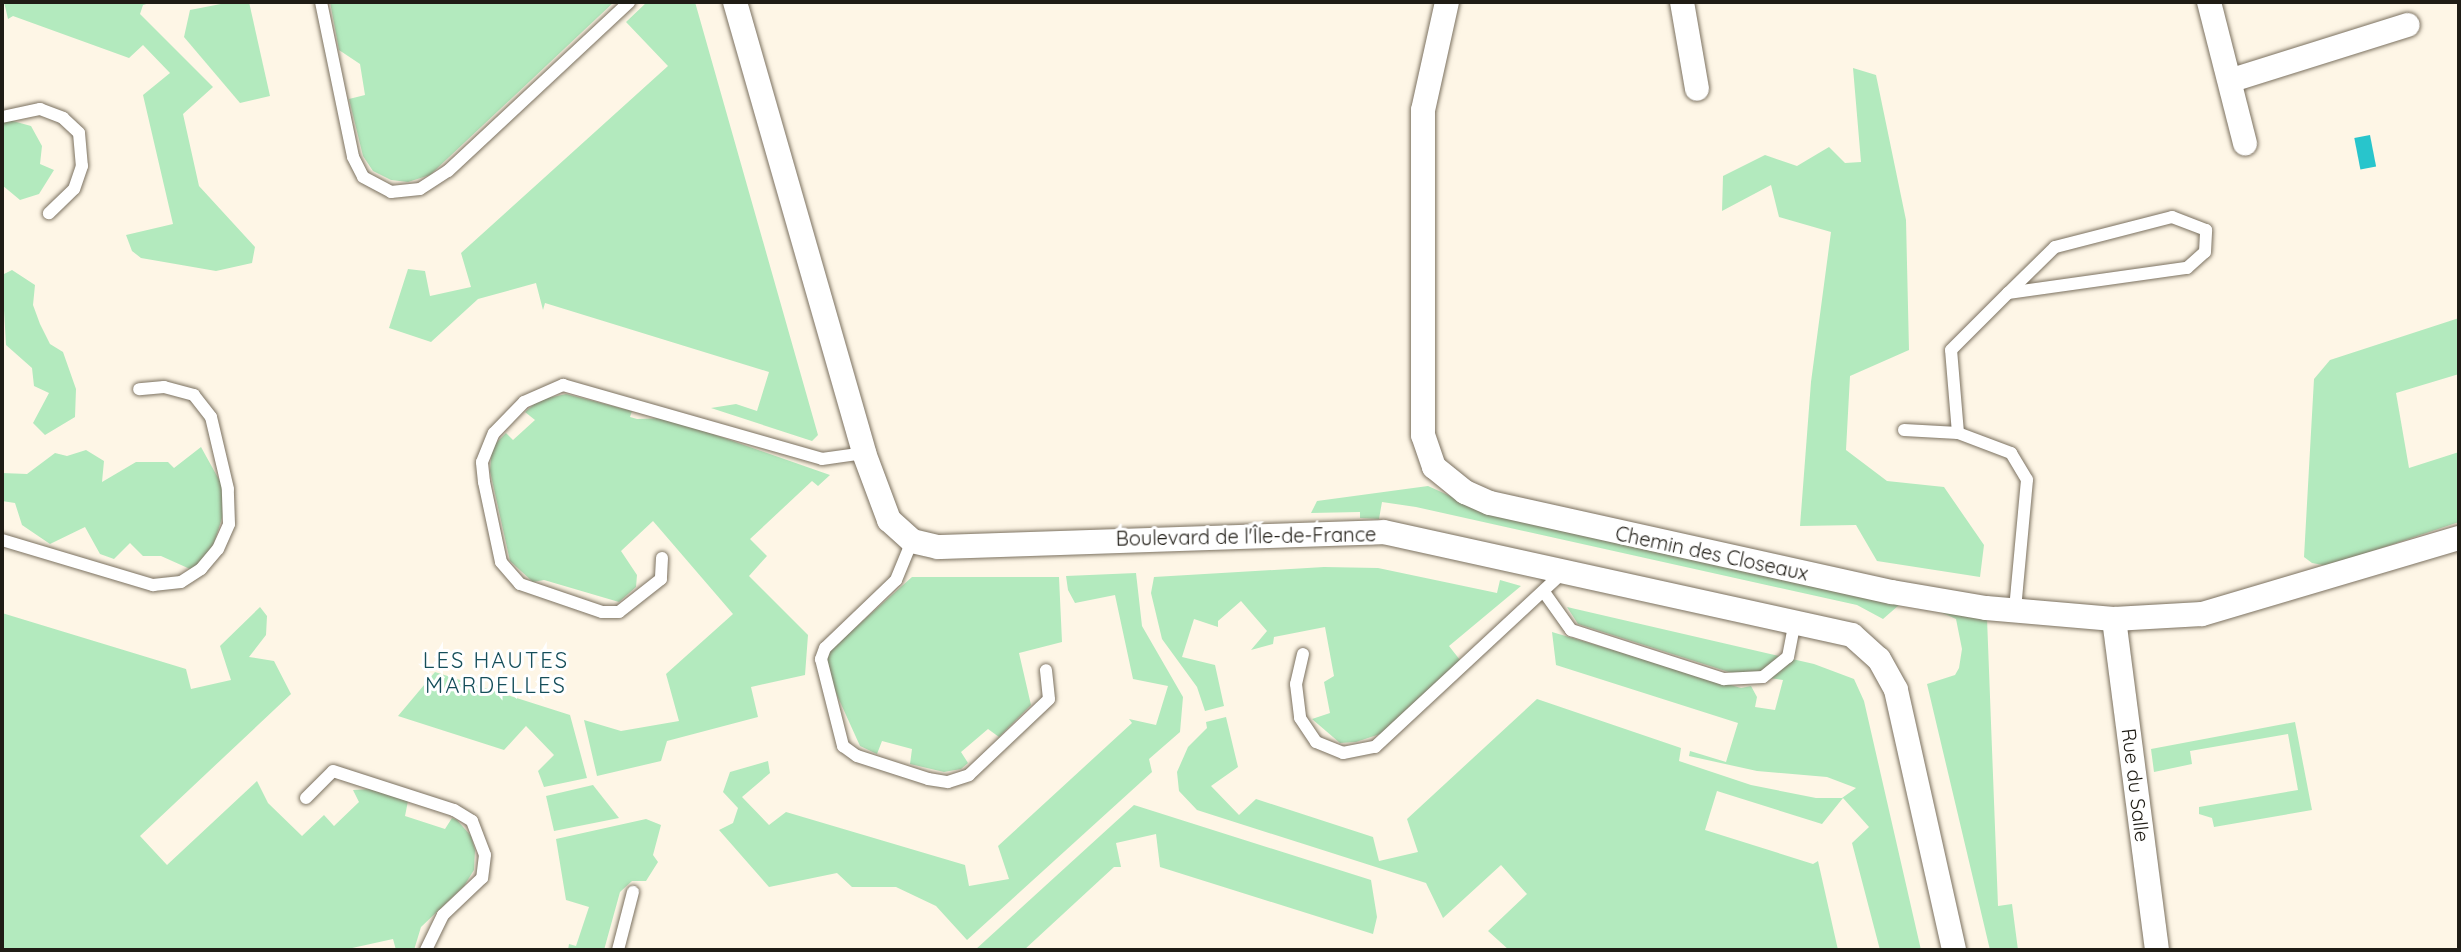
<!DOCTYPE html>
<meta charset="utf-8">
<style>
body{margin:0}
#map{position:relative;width:2461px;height:952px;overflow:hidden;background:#fef6e6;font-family:Quicksand,sans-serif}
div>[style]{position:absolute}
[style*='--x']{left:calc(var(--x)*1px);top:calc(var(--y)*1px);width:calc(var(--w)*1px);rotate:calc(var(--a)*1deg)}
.green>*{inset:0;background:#b3eabe}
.water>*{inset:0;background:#28c5cc;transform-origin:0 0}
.roads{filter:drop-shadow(0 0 2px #7b7160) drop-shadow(0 0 2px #7b7160)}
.service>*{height:12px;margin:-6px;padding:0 6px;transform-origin:6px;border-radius:6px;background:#fff}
.minor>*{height:24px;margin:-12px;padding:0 12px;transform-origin:12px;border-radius:12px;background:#fff}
span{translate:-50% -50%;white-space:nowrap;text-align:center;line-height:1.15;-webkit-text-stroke:6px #fff;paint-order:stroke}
.street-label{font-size:20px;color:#1f1c15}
.neighbourhood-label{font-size:22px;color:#154e5a;letter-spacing:2px}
.frame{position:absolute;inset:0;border:4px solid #1f1c15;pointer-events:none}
</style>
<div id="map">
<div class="green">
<div style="clip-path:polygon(4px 2px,153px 2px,143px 5px,140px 14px,213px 87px,183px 114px,199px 186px,255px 247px,252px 263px,216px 271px,141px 258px,132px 251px,126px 235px,173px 224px,143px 95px,170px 73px,143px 45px,129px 58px,13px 16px,8px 19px)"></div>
<div style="clip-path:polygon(231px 2px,249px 2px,270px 96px,240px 103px,184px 37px,190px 10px)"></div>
<div style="clip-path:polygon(614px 2px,430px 175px,408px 182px,391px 180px,373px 171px,363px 156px,349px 99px,365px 95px,360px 64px,339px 50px,330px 2px)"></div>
<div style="clip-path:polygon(647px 2px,695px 2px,818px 435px,812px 441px,711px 408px,736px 404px,757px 411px,769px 372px,545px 303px,543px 310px,536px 283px,478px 299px,431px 342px,389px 328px,408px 269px,425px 271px,430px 296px,471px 287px,461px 253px,668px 66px,626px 22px)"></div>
<div style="clip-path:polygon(1853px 68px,1876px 75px,1906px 220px,1909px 350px,1850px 376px,1846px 450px,1887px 481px,1944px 487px,1984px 545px,1980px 577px,1877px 561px,1856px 525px,1800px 526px,1811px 382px,1831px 232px,1779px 217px,1771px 185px,1722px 211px,1723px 176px,1765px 155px,1797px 166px,1829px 147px,1845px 163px,1861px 162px)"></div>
<div style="clip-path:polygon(2px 118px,31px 126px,42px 146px,40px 164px,54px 170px,39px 194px,20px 200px,2px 185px)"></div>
<div style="clip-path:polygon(12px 270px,35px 285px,33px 305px,40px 324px,50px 344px,63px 352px,76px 389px,75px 417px,45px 435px,33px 423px,49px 393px,34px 386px,32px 368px,6px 345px,2px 275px)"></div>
<div style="clip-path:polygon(2459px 318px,2459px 374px,2396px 393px,2409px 468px,2459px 452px,2459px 522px,2328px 566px,2312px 563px,2304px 557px,2314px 379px,2330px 360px)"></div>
<div style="clip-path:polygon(566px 394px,632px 411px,630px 417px,637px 419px,667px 418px,830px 475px,818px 486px,812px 481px,750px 539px,767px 556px,749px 576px,808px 635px,805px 675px,751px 687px,758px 717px,667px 741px,661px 761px,597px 776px,584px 720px,621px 731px,679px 721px,666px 674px,733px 614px,653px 521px,621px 551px,637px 575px,636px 587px,619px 602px,544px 580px,533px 582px,510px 561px,490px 471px,492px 447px,506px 433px,513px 440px,535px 420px,525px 412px,539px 400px)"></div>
<div style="clip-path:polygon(201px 447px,222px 485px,223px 515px,214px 543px,200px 566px,190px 569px,161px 556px,143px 556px,130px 543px,114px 559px,100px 554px,85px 527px,50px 544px,22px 525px,15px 503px,2px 501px,2px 473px,27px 474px,55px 453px,67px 456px,86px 450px,104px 461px,102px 482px,136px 462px,168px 462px,174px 468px)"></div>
<div style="clip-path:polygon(1428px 486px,1459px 500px,1987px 618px,1998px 906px,2012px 904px,2018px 950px,1990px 950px,1927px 684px,1955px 675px,1959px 668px,1962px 649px,1956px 619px,1936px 610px,1899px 605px,1883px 619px,1857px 605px,1416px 507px,1382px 502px,1379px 519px,1360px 518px,1360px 512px,1311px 513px,1317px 501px)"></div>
<div style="clip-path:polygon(1324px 567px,1378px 568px,1497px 593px,1500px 580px,1521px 586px,1449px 646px,1460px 660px,1383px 733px,1356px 742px,1340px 743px,1312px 719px,1330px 713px,1324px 682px,1334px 676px,1325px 627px,1274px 637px,1273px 644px,1251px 650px,1267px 631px,1241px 601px,1218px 621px,1218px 627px,1194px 619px,1182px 657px,1215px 665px,1224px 706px,1205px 711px,1197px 687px,1162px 639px,1151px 593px,1154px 577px)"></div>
<div style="clip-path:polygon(1136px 573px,1142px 626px,1183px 697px,1180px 732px,1149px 759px,1152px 772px,967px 940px,936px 906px,896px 887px,852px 887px,837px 873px,769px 887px,719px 830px,733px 823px,738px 808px,723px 792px,730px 772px,768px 761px,770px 773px,742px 797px,769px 825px,786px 812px,965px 865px,969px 886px,1009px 879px,998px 846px,1132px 723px,1129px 719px,1156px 725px,1168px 686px,1133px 679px,1115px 595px,1075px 603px,1068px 590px,1066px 576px)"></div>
<div style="clip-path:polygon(912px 577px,1059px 577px,1062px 642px,1019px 653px,1031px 705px,999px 737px,988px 729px,961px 752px,968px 763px,961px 769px,944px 772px,910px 764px,912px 749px,882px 741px,877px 754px,860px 746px,827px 673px,827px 653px)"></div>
<div style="clip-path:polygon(260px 607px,267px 616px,266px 635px,249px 657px,274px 661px,291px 694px,140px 836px,167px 865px,257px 781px,268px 803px,302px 836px,324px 815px,334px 826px,359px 802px,353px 790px,371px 789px,408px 801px,405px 816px,445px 829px,452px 818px,457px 820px,471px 836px,475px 850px,474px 870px,464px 886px,421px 927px,414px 950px,396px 950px,393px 939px,343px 950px,2px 950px,2px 613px,186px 669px,191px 689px,231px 680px,220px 646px)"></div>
<div style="clip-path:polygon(1567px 607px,1814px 664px,1854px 679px,1864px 701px,1921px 950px,1880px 950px,1852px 843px,1869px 827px,1843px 798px,1822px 824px,1717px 791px,1705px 830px,1813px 864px,1818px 861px,1838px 950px,1509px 950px,1488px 931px,1527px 894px,1501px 865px,1443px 918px,1426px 883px,1197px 810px,1179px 791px,1177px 772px,1188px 747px,1207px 728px,1206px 722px,1226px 717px,1238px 767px,1211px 786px,1239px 815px,1256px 799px,1373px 837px,1379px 861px,1418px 852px,1407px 819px,1537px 699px,1681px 748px,1679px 761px,1751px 785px,1816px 798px,1842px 798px,1856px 788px,1827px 777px,1757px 771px,1689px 756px,1690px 751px,1726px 762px,1738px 723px,1556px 665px,1552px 632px,1741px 688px,1751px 686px,1757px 697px,1755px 707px,1775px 710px,1783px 680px,1732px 673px,1578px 624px)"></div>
<div style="clip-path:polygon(435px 672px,570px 715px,587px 778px,544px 787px,538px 771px,554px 755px,526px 726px,504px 750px,398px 716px)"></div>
<div style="clip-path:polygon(2295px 722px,2312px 810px,2214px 827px,2212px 818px,2199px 814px,2199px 807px,2298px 790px,2288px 734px,2190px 751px,2192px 764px,2154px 772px,2151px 749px)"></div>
<div style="clip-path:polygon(593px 785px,619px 818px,554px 831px,546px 796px)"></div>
<div style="clip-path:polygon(1134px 805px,1371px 880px,1377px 917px,1373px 934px,1160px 867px,1156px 834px,1116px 843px,1121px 867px,1114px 867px,1024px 950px,975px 950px)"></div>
<div style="clip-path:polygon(646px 819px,661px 825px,653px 855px,658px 862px,646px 881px,632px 881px,620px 892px,604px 950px,568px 950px,569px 944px,576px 946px,589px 907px,566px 900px,556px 839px)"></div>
</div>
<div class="water">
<div style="left:2370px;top:135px;width:32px;height:16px;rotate:79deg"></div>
</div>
<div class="roads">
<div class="service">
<div style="--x:321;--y:2;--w:158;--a:78.3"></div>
<div style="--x:353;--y:157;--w:22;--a:63"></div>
<div style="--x:363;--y:177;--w:32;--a:28"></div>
<div style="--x:391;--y:192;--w:29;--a:-6"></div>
<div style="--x:420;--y:189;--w:33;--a:-33"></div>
<div style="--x:448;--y:171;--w:248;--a:-43"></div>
<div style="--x:2;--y:117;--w:39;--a:-12"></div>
<div style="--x:40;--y:109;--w:25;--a:21"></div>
<div style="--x:63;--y:118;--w:22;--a:43"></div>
<div style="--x:79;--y:133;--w:33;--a:85"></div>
<div style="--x:82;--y:166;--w:24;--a:109"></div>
<div style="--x:74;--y:189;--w:35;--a:136"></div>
<div style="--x:1904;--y:430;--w:54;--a:3.2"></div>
<div style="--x:1958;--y:433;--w:57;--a:20.7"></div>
<div style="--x:2011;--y:453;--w:31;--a:59"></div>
<div style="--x:2027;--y:480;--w:131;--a:95.3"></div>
<div style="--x:1958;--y:433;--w:83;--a:-94.8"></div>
<div style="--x:1951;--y:350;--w:81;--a:-45"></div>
<div style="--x:2008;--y:293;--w:181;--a:-8"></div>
<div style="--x:2187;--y:268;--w:24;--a:-42"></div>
<div style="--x:2205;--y:252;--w:22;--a:-87"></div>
<div style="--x:2206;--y:230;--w:36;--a:-159"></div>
<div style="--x:2172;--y:217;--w:121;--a:165.6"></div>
<div style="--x:2055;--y:247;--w:66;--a:135.6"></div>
<div style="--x:2;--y:540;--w:158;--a:16.6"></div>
<div style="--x:153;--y:585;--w:28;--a:-6"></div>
<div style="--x:181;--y:582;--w:24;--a:-33"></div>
<div style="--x:201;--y:569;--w:26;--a:-50"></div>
<div style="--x:218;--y:549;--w:27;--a:-66"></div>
<div style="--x:229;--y:524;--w:35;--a:-92"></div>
<div style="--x:228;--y:489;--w:74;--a:-103.3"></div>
<div style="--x:211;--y:417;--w:28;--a:-128"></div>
<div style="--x:194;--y:395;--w:31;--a:-165"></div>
<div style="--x:164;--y:387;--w:25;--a:175"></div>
<div style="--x:912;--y:541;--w:42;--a:112.3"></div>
<div style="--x:896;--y:580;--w:98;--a:136.2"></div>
<div style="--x:825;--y:648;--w:12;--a:110"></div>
<div style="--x:821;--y:659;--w:90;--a:75.8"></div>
<div style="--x:843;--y:746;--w:17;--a:36"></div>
<div style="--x:857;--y:756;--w:75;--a:17.9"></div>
<div style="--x:928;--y:779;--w:20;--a:9"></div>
<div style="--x:948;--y:782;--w:22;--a:-18"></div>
<div style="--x:969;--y:775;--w:110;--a:-43.5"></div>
<div style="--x:1049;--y:699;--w:29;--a:-96"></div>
<div style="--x:662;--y:558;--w:21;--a:93"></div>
<div style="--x:661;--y:579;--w:53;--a:141.8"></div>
<div style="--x:619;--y:612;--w:17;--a:180"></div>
<div style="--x:602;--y:612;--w:87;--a:-161.1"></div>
<div style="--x:520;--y:584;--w:29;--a:-131"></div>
<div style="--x:501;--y:562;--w:82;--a:-102"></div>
<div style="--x:484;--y:482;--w:20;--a:-96"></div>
<div style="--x:482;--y:462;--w:31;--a:-68"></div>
<div style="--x:494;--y:433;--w:43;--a:-45.9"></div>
<div style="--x:524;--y:402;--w:43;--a:-23.6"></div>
<div style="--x:563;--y:385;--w:269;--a:15.9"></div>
<div style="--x:822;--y:459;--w:42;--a:-8.1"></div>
<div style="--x:1544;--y:592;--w:47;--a:54.6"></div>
<div style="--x:1571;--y:630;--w:161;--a:17.8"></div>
<div style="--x:1724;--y:679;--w:39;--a:-3"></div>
<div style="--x:1763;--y:677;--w:32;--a:-39"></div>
<div style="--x:1788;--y:657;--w:36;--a:-79"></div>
<div style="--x:1303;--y:654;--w:31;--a:103"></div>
<div style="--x:1296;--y:684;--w:34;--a:83"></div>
<div style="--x:1300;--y:718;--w:29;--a:56"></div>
<div style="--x:1316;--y:742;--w:29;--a:22"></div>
<div style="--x:1343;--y:753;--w:33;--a:-11"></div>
<div style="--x:1375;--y:747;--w:257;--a:-42.9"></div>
<div style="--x:306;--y:798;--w:38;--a:-45"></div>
<div style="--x:333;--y:771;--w:127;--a:17.9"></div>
<div style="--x:454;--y:810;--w:21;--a:31"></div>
<div style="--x:472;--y:821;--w:36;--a:69"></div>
<div style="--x:485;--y:855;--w:23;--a:97"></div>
<div style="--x:482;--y:878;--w:54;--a:136.5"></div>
<div style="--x:443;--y:915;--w:39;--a:116"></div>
<div style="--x:618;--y:950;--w:60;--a:-75.5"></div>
</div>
<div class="minor">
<div style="--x:735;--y:2;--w:469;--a:74"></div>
<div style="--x:864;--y:453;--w:72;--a:69.5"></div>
<div style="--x:889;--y:520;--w:31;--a:42"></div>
<div style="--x:912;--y:541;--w:27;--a:13"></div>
<div style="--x:938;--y:547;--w:446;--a:-1.9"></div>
<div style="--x:1384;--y:532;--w:479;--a:12.4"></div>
<div style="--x:1852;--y:635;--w:36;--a:42"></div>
<div style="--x:1879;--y:659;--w:35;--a:61"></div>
<div style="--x:1896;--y:690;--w:266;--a:77.4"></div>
<div style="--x:1447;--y:2;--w:111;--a:102.5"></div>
<div style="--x:1423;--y:110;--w:325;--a:90"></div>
<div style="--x:1423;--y:435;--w:34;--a:71"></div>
<div style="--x:1434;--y:467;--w:40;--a:39"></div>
<div style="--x:1465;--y:492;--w:27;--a:24"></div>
<div style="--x:1490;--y:503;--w:412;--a:12.5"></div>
<div style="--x:1892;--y:592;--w:95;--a:9.7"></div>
<div style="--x:1986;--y:608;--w:128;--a:4.9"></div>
<div style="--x:2114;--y:619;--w:88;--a:-3.3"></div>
<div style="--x:2202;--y:614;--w:268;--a:-16.5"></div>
<div style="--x:1682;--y:2;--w:88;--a:80.2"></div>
<div style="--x:2209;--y:2;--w:146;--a:75.7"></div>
<div style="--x:2232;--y:80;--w:184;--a:-17.4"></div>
<div style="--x:2114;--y:619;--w:334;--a:82.6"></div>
</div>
</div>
<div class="street-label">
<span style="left:1246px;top:536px;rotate:-1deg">Boulevard de l'Île-de-France</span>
<span style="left:1712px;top:553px;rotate:12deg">Chemin des Closeaux</span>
<span style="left:2136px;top:785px;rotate:83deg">Rue du Salle</span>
</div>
<div class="neighbourhood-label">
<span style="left:496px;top:673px">LES HAUTES<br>MARDELLES</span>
</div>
<div class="frame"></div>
</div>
